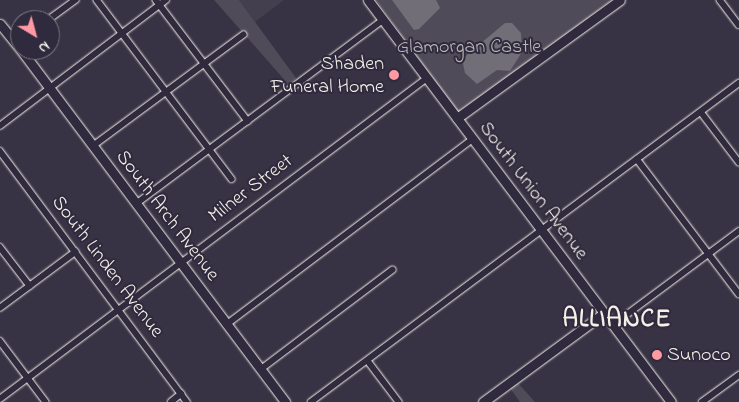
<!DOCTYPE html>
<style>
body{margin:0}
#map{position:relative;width:739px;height:402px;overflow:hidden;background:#373244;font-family:"Indie Flower",sans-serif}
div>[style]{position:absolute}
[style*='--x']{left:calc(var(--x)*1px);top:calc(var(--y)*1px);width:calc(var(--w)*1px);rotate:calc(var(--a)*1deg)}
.built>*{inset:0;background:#433f4e}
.green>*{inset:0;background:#504b59}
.water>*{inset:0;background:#726e77}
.roads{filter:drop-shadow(0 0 1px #f4f1e8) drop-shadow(0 0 1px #f4f1e8)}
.street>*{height:5.5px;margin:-2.75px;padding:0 2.75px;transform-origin:2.75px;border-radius:2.75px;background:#2f2a3d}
.secondary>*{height:9px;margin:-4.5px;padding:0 4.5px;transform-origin:4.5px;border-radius:4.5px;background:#2f2a3d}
.dots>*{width:14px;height:14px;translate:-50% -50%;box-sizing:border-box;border:2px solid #2f2a3d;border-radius:50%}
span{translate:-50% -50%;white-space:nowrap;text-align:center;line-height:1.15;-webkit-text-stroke:4px #2f2a3d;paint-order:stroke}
.park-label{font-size:20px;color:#bbb7b6}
.poi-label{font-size:20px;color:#f4f1e8}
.right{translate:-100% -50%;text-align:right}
.left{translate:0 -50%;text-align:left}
.street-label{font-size:20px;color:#f4f1e8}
.district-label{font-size:25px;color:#f4f1e8;font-weight:700;letter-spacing:1px}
.north{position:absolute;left:10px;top:10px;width:50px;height:50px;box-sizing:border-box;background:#2f2a3d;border:1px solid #7e7a81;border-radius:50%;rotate:143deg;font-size:14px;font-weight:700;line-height:20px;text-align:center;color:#f4f1e8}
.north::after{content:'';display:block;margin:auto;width:18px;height:22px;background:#ff9aa2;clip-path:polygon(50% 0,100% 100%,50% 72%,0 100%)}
</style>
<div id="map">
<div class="built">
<div style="clip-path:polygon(239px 0,284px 0,255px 22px)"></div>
</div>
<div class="green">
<div style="clip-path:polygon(214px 0,239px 0,296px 78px,289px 85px)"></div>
<div style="clip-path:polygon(376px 0,612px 0,459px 114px)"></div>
<div style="clip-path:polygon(518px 383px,535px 402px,520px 402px,510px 388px)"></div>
</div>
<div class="water">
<div style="clip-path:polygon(392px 0,436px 0,440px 8px,419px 29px,414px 30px)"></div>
<div style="clip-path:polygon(505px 23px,512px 23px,521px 33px,522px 52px,510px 71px,497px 70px,477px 84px,465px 73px,462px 59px)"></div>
</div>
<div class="roads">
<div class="street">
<div style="--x:97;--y:0;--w:224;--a:53"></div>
<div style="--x:156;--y:0;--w:152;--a:52.8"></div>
<div style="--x:720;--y:0;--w:31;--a:53"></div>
<div style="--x:48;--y:20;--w:34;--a:-36"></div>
<div style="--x:701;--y:112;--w:63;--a:52.8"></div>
<div style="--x:0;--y:126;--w:208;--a:-37.2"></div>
<div style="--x:93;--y:146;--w:187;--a:-36.5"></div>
<div style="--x:0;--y:151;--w:313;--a:53.3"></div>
<div style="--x:637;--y:159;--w:169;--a:52.9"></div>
<div style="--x:136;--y:204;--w:308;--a:-36.7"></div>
<div style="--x:0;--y:247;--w:49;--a:52.4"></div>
<div style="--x:0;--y:308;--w:94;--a:-36.7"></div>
<div style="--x:226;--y:325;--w:309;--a:-37"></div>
<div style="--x:613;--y:325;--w:157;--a:-36.7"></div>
<div style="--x:0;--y:341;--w:76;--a:53"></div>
<div style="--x:368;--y:361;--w:51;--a:52.9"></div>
<div style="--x:260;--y:370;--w:166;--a:-37.1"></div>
<div style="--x:0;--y:399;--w:534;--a:-36.93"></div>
<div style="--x:171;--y:402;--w:13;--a:-39"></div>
<div style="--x:311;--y:402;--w:534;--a:-36.7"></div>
<div style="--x:702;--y:402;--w:46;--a:-36.1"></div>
</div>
<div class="secondary">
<div style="--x:368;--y:0;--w:503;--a:52.99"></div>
<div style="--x:0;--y:24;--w:32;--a:51"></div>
<div style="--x:21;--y:50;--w:440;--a:53.1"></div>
<div style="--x:457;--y:118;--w:201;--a:-35.9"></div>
<div style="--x:483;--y:402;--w:150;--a:-36.3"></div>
</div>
</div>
<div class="dots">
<div style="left:394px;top:75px;background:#ff9aa2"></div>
<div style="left:657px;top:355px;background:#ff9aa2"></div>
</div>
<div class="park-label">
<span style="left:469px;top:47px">Glamorgan Castle</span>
</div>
<div class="poi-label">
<span class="right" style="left:384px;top:76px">Shaden<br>Funeral Home</span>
<span class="left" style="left:667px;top:355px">Sunoco</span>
</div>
<div class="street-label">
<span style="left:251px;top:189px;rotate:-37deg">Milner Street</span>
<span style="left:533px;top:191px;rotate:53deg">South Union Avenue</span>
<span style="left:167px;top:216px;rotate:53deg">South Arch Avenue</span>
<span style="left:107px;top:267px;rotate:53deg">South Linden Avenue</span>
</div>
<div class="district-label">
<span style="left:617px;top:320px">ALLIANCE</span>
</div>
<div class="north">N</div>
</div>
